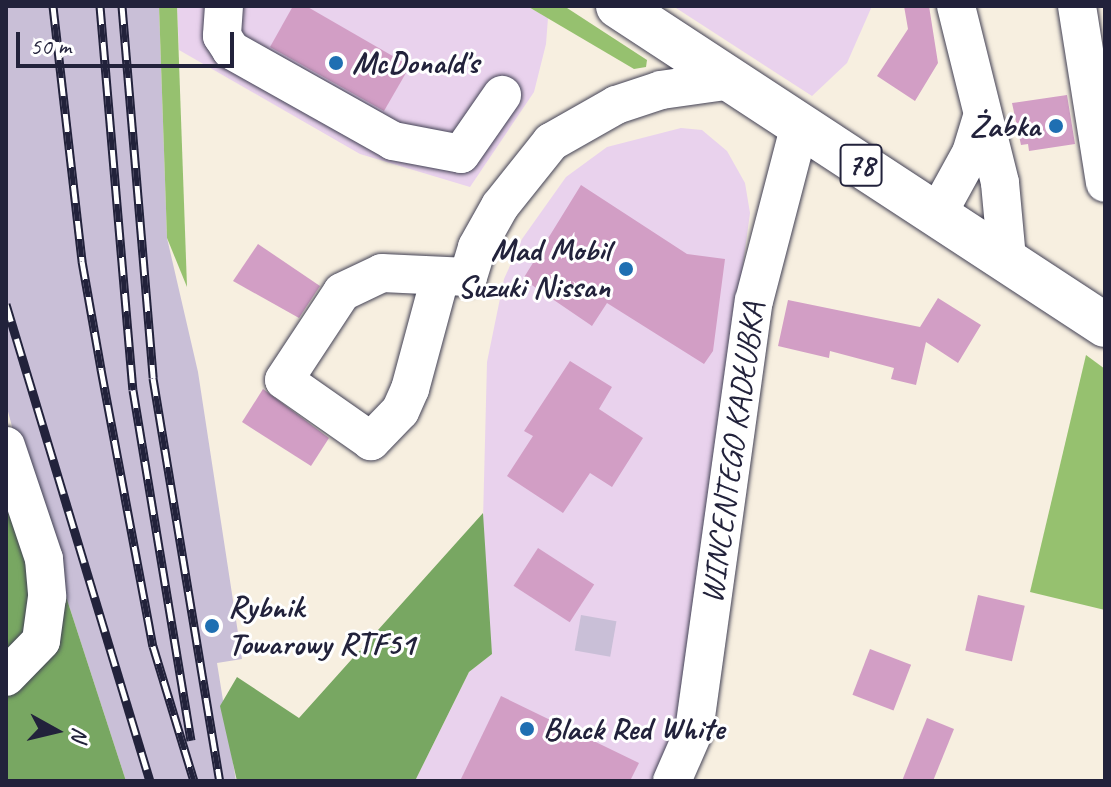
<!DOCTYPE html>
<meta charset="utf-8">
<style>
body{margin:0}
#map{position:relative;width:1111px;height:787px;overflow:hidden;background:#f7efe0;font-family:Caveat,sans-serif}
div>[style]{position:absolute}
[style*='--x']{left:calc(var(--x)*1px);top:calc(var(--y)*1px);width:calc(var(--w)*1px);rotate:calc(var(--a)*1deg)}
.built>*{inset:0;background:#e9d2ed}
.industrial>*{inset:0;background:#c9bfd7;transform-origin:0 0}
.green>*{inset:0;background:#96c16f}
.forest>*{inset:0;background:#78a762}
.building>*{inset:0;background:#d29ec5;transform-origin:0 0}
.roads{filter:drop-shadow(0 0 2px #424154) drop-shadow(0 0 2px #424154)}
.minor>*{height:38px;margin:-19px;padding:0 19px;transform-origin:19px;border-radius:19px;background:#fff}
.major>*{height:44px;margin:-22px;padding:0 22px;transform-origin:22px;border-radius:22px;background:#fff}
.rail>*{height:9px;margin-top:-4.5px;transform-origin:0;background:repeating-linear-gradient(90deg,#fff 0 18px,#22223b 0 36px);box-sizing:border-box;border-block:2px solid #22223b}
.dots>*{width:22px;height:22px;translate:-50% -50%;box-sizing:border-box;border:4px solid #fff;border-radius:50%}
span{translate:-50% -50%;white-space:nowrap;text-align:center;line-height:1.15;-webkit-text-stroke:6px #fff;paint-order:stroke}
.shield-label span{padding:2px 6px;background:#fff;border:2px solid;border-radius:6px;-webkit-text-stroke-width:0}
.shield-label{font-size:30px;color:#22223b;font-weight:700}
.poi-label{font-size:32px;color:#22223b;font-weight:700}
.left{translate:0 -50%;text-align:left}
.right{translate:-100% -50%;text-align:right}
.street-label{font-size:32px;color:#22223b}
.frame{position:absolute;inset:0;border:8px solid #22223b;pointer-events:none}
.north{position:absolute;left:16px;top:691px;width:80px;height:80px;-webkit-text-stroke:6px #fff;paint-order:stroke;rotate:98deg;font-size:22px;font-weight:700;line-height:32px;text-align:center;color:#22223b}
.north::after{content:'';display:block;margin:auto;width:28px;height:36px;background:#22223b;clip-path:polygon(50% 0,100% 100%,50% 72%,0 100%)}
.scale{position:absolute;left:16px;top:32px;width:218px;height:36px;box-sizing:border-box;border:4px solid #22223b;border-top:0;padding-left:10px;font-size:24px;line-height:28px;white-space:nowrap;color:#22223b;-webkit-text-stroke:6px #fff;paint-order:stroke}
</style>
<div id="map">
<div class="built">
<div style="clip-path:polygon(177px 6px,527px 6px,548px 18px,546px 44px,534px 92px,470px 187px,360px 154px,179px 50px)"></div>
<div style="clip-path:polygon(673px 6px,872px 6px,847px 63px,812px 96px)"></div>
<div style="clip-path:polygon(681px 128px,702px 130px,727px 151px,745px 183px,750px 213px,688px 670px,667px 761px,658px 781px,415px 781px,469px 672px,492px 654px,482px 559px,487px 362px,504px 279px,522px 239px,566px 177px,607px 147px)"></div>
</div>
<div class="industrial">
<div style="clip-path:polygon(6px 6px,159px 6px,167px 238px,198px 372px,242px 659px,217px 663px,236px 781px,126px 781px,18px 449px,6px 404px)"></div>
<div style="left:581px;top:615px;width:36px;height:36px;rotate:10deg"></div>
</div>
<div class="green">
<div style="clip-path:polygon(159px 6px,177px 6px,187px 287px,167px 238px)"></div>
<div style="clip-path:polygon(527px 6px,564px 6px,647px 60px,646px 67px,634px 69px)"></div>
<div style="clip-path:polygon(1086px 355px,1105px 369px,1105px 610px,1030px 592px)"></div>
</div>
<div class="forest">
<div style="clip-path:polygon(6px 439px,18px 449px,126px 781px,6px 781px)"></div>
<div style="clip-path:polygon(483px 513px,492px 654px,469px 672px,415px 781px,237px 781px,220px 706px,237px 677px,299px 718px)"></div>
</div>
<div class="building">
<div style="clip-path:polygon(293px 6px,306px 6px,410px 66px,384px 111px,270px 47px)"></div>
<div style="clip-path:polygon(904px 6px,929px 6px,938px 63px,915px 101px,877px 76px,908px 29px)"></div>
<div style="clip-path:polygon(1067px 95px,1075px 144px,1029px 151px,1028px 144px,1021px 145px,1012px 103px)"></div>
<div style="clip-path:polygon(581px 185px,687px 254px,725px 259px,713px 351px,704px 364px,607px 303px,592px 326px,523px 279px)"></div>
<div style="clip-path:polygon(258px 244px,320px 286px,299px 318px,233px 281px)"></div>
<div style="clip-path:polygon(938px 298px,981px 325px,958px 363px,926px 342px,916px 385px,891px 379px,894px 368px,830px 351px,829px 358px,778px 346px,788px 300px,920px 327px)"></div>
<div style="clip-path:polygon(570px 361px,612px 387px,599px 409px,643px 438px,612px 487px,590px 473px,563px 513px,507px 476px,533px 436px,524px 431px)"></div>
<div style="clip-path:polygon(263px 389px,329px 438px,311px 466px,242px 422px)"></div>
<div style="left:538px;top:548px;width:67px;height:45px;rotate:33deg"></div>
<div style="left:978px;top:595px;width:48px;height:57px;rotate:13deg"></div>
<div style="left:870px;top:649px;width:44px;height:49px;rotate:21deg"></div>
<div style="clip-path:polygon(501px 696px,639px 763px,630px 781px,460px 781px)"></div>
<div style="clip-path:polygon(927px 718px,954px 729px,933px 781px,902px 781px)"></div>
</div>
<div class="roads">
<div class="minor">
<div style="--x:224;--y:6;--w:30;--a:94"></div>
<div style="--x:222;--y:36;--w:17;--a:57"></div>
<div style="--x:231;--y:50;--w:186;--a:29.3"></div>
<div style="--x:393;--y:141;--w:69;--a:10.8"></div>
<div style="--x:461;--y:154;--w:72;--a:-55.2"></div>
<div style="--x:956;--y:6;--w:182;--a:76"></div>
<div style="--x:1000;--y:183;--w:76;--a:84.7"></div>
<div style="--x:1077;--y:6;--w:179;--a:81"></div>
<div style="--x:938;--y:213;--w:68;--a:-61.2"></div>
<div style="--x:971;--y:153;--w:38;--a:-73"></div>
<div style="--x:440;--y:278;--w:115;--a:105.1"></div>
<div style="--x:410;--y:389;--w:24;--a:114"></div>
<div style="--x:400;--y:411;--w:42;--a:134"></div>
<div style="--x:371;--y:441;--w:106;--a:-145"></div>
<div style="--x:284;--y:380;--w:105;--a:-56.6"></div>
<div style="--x:342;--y:292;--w:44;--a:-25.4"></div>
<div style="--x:382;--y:273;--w:86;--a:2.7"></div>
<div style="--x:468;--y:277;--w:31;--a:-73"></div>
<div style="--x:477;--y:247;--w:47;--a:-60.7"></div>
<div style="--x:500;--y:206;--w:82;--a:-51.4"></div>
<div style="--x:551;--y:142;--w:75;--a:-29.6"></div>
<div style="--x:616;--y:105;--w:47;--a:-18.4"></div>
<div style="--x:661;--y:90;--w:71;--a:-8.1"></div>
<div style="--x:6;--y:446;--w:119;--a:71.4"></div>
<div style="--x:44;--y:559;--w:38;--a:85"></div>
<div style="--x:47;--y:597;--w:44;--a:97.8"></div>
<div style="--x:41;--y:641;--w:50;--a:134.2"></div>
<div style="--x:672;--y:781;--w:55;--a:-66.3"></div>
<div style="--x:694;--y:731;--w:434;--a:-82.1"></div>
<div style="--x:754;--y:301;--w:182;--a:-75.4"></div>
</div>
<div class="major">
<div style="--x:618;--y:6;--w:582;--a:33.23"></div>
</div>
</div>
<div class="rail">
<div style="--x:53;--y:6;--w:257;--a:83.5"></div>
<div style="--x:82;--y:261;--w:110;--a:80"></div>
<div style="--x:101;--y:369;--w:282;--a:79.4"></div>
<div style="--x:153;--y:646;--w:141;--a:73.1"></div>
<div style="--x:100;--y:6;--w:385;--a:85.1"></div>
<div style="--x:133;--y:390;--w:355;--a:80.6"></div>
<div style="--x:122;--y:6;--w:373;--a:85.2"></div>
<div style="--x:153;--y:378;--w:409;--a:80.6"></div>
<div style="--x:6;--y:304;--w:498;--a:73.2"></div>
</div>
<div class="dots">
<div style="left:336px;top:63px;background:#1f6fb2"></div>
<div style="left:1056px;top:126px;background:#1f6fb2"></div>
<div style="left:626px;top:269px;background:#1f6fb2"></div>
<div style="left:212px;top:626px;background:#1f6fb2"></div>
<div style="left:527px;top:729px;background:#1f6fb2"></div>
</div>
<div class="shield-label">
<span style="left:861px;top:165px">78</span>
</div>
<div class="poi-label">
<span class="left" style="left:352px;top:63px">McDonald's</span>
<span class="right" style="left:1040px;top:126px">Żabka</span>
<span class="right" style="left:610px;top:269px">Mad Mobil<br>Suzuki Nissan</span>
<span class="left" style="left:228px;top:626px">Rybnik<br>Towarowy RTF51</span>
<span class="left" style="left:543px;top:729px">Black Red White</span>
</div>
<div class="street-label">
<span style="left:733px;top:453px;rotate:-82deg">WINCENTEGO KADŁUBKA</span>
</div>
<div class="frame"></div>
<div class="north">N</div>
<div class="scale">50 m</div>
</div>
